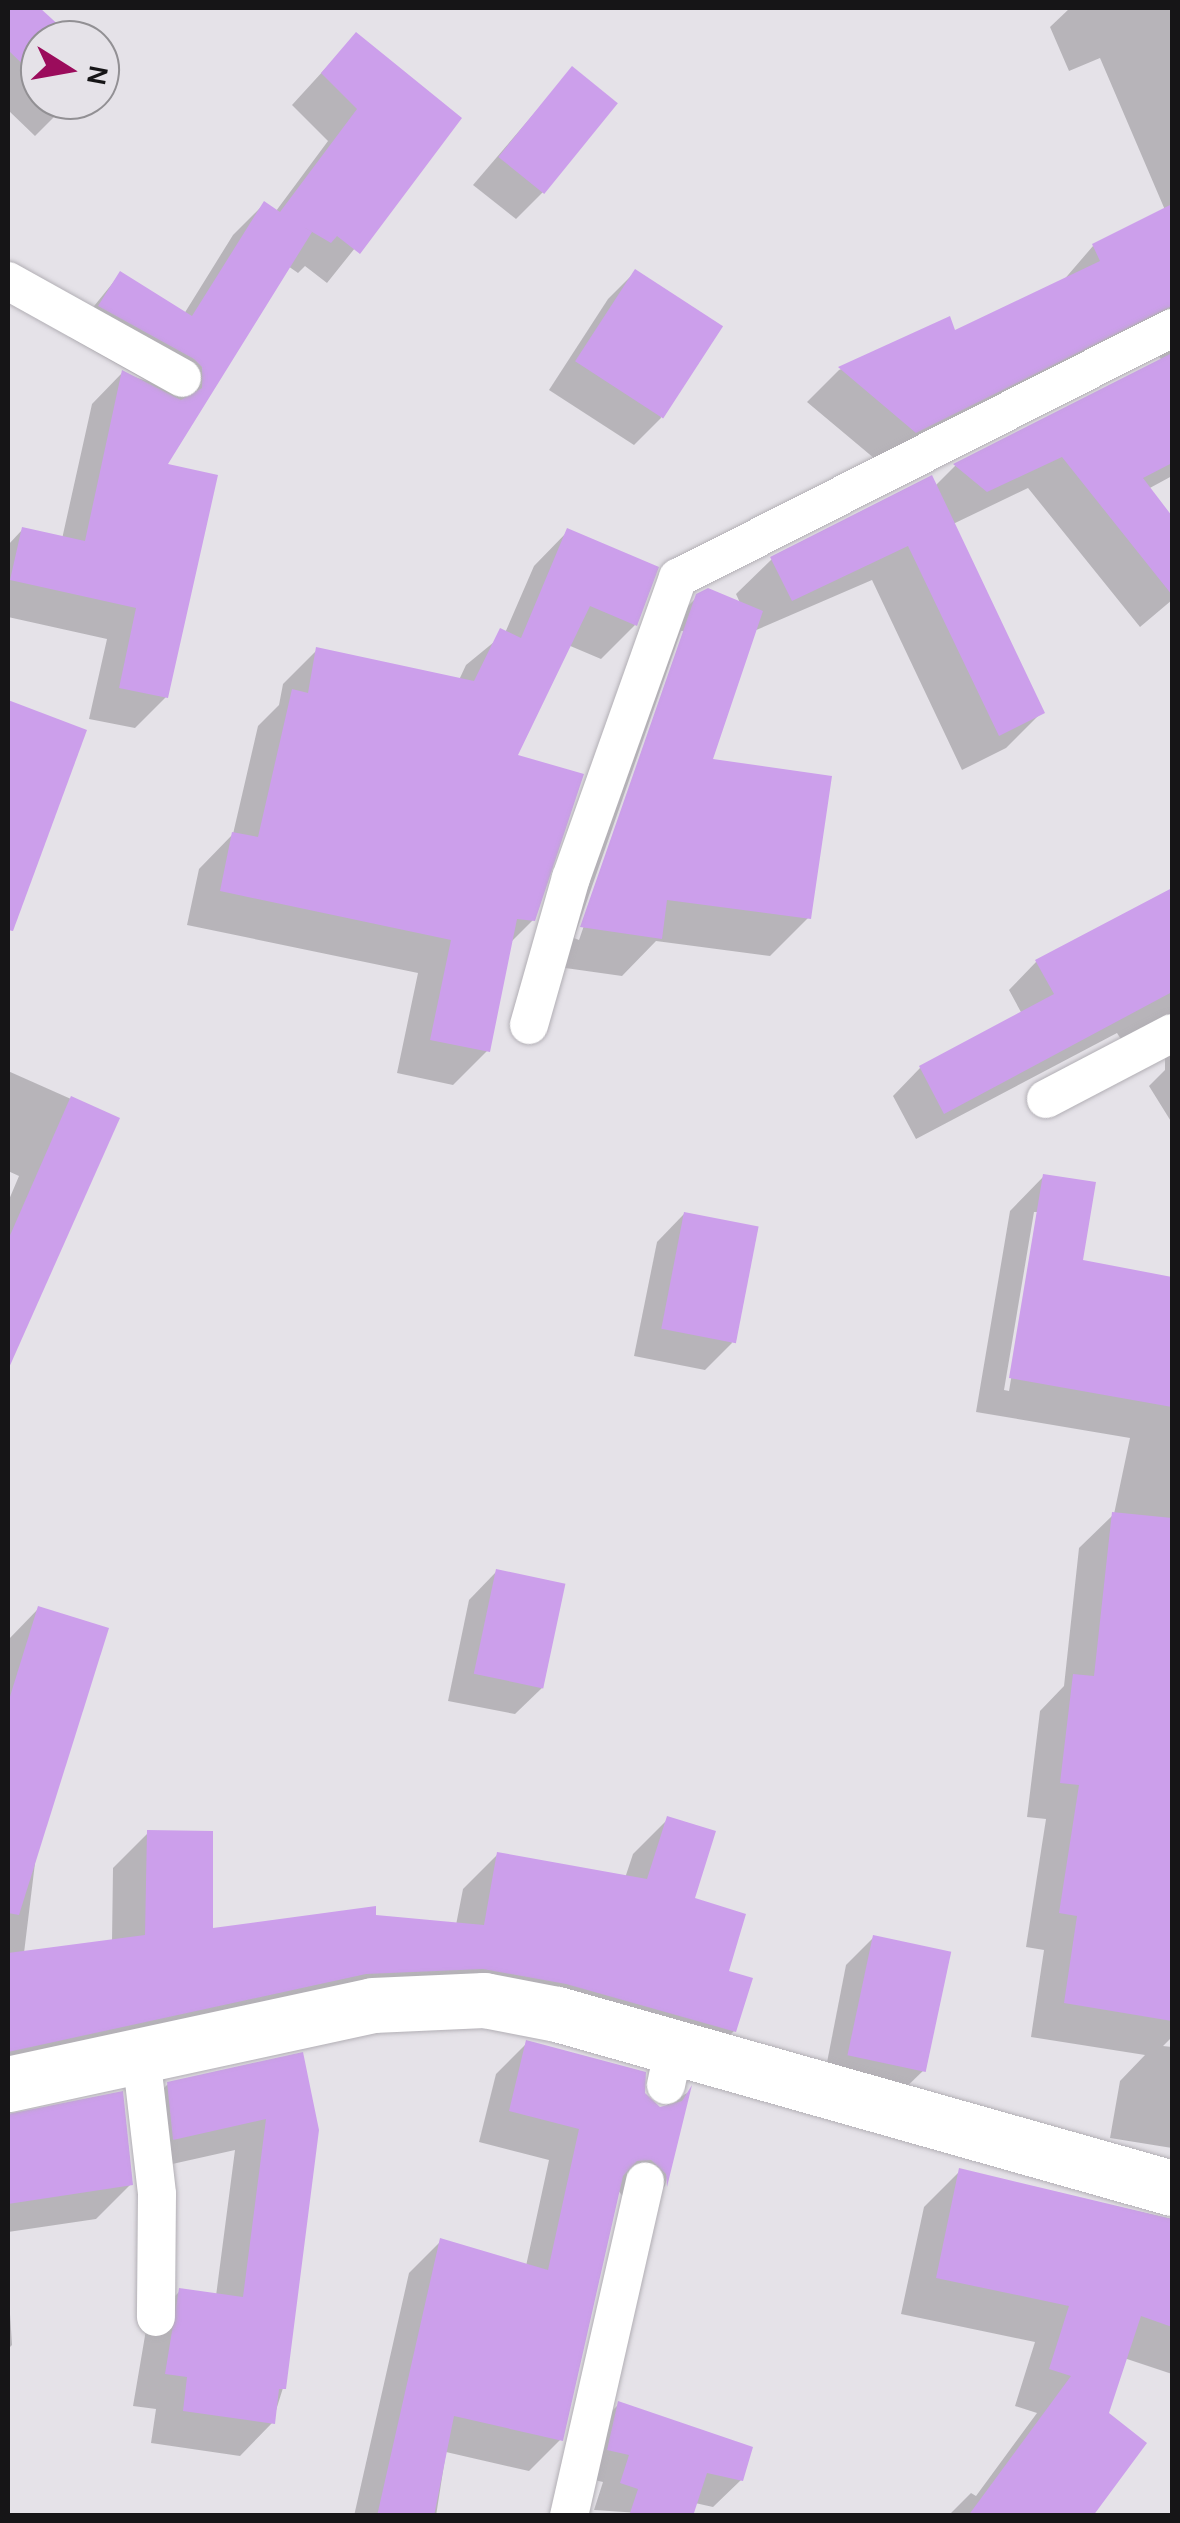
<!DOCTYPE html>
<style>
body{margin:0}
#map{position:relative;width:1180px;height:2523px;overflow:hidden;background:#e5e2e8;font-family:Karla,sans-serif}
div>[style]{position:absolute}
[style*='--x']{left:calc(var(--x)*1px);top:calc(var(--y)*1px);width:calc(var(--w)*1px);rotate:calc(var(--a)*1deg)}
.shadow>*{inset:0;background:#0003}
.building>*{inset:0;background:#cc9feb;transform-origin:0 0}
.roads{filter:drop-shadow(0 0 2px #b2afb5) drop-shadow(0 0 2px #b2afb5)}
.service>*{height:38px;margin:-19px;padding:0 19px;transform-origin:19px;border-radius:19px;background:#fff}
.minor>*{height:55px;margin:-27.5px;padding:0 27.5px;transform-origin:27.5px;border-radius:27.5px;background:#fff}
span{translate:-50% -50%;white-space:nowrap;text-align:center;line-height:1.15;-webkit-text-stroke:9px #e5e2e8;paint-order:stroke}
.frame{position:absolute;inset:0;border:10px solid #161517;pointer-events:none}
.north{position:absolute;left:20px;top:20px;width:100px;height:100px;box-sizing:border-box;background:#e5e2e8;border:2px solid #929094;border-radius:50%;rotate:101deg;font-size:28px;font-weight:700;line-height:40px;text-align:center;color:#161517}
.north::after{content:'';display:block;margin:auto;width:35px;height:45px;background:#9b0c5c;clip-path:polygon(50% 0,100% 100%,50% 72%,0 100%)}
</style>
<div id="map">
<div class="shadow">
<div style="clip-path:polygon(8px 8px,36px 8px,71px 40px,40px 40px,40px 100px,71px 100px,35px 136px,8px 110px)"></div>
<div style="clip-path:polygon(evenodd,1070px 8px,1172px 8px,1172px 476px,1148px 489px,1172px 520px,1172px 600px,1140px 627px,1028px 488px,953px 524px,1042px 712px,1006px 748px,962px 770px,872px 580px,754px 631px,709px 761px,808px 918px,770px 956px,656px 941px,622px 976px,544px 965px,659px 635px,698px 596px,741px 605px,736px 594px,772px 559px,935px 486px,955px 466px,1162px 361px,1150px 341px,881px 464px,807px 402px,839px 370px,949px 319px,954px 334px,1062px 282px,1093px 246px,1165px 210px,1100px 58px,1069px 71px,1050px 27px,1070px 8px,681px 631px,686px 631px,579px 940px,574px 938px,681px 631px)"></div>
<div style="clip-path:polygon(356px 35px,459px 118px,327px 283px,305px 266px,298px 273px,288px 266px,164px 466px,166px 697px,135px 728px,89px 719px,107px 639px,8px 617px,8px 535px,8px 545px,22px 530px,62px 539px,92px 404px,122px 373px,147px 381px,69px 337px,120px 274px,184px 314px,233px 235px,264px 204px,276px 211px,328px 141px,292px 105px)"></div>
<div style="clip-path:polygon(572px 69px,543px 192px,516px 219px,473px 185px)"></div>
<div style="clip-path:polygon(635px 272px,661px 418px,634px 445px,549px 390px,608px 299px)"></div>
<div style="clip-path:polygon(568px 531px,635px 625px,601px 659px,568px 645px,514px 757px,533px 920px,510px 943px,487px 1051px,453px 1085px,397px 1073px,418px 973px,187px 925px,199px 869px,233px 834px,258px 726px,279px 705px,283px 684px,317px 650px,459px 680px,466px 665px,505px 633px,534px 566px)"></div>
<div style="clip-path:polygon(8px 703px,84px 732px,23px 897px,8px 913px)"></div>
<div style="clip-path:polygon(1172px 891px,1172px 1123px,1149px 1086px,1165px 1070px,1165px 1049px,1124px 1044px,1117px 1033px,916px 1139px,893px 1096px,920px 1068px,1022px 1014px,1009px 990px,1036px 962px)"></div>
<div style="clip-path:polygon(8px 1071px,116px 1119px,22px 1331px,8px 1348px,8px 1202px,19px 1176px,8px 1171px)"></div>
<div style="clip-path:polygon(evenodd,1044px 1176px,1080px 1262px,1172px 1280px,1172px 2037px,1163px 2046px,1172px 2047px,1172px 2148px,1110px 2138px,1120px 2081px,1145px 2055px,1031px 2037px,1044px 1950px,1026px 1947px,1046px 1819px,1027px 1817px,1040px 1711px,1064px 1686px,1079px 1548px,1114px 1514px,1130px 1438px,976px 1412px,1010px 1211px,1044px 1176px,1034px 1212px,1039px 1212px,1009px 1391px,1004px 1390px,1034px 1212px)"></div>
<div style="clip-path:polygon(684px 1214px,732px 1343px,705px 1370px,634px 1356px,657px 1242px)"></div>
<div style="clip-path:polygon(496px 1572px,543px 1687px,515px 1714px,448px 1701px,469px 1600px)"></div>
<div style="clip-path:polygon(39px 1608px,36px 1855px,24px 1953px,112px 1941px,113px 1868px,148px 1833px,210px 1931px,374px 1918px,456px 1925px,463px 1889px,498px 1854px,625px 1878px,633px 1854px,668px 1819px,692px 1900px,726px 1973px,734px 2031px,699px 2066px,454px 2003px,8px 2082px,8px 1640px)"></div>
<div style="clip-path:polygon(874px 1937px,926px 2068px,898px 2095px,823px 2083px,846px 1965px)"></div>
<div style="clip-path:polygon(527px 2043px,642px 2094px,660px 2109px,687px 2093px,665px 2186px,636px 2215px,618px 2190px,561px 2439px,529px 2471px,446px 2452px,436px 2516px,354px 2516px,409px 2273px,441px 2241px,526px 2266px,549px 2160px,479px 2142px,496px 2074px)"></div>
<div style="clip-path:polygon(168px 2084px,316px 2131px,283px 2388px,272px 2423px,240px 2456px,151px 2443px,156px 2409px,133px 2406px,147px 2324px,180px 2291px,216px 2296px,235px 2150px,141px 2171px,135px 2117px)"></div>
<div style="clip-path:polygon(120px 2094px,131px 2184px,96px 2219px,8px 2232px,8px 2115px)"></div>
<div style="clip-path:polygon(960px 2171px,1172px 2219px,1172px 2374px,1124px 2358px,1106px 2414px,1090px 2516px,948px 2516px,971px 2493px,976px 2496px,1037px 2413px,1015px 2406px,1035px 2342px,901px 2314px,924px 2207px)"></div>
<div style="clip-path:polygon(8px 2282px,12px 2345px,8px 2349px)"></div>
<div style="clip-path:polygon(619px 2404px,741px 2480px,713px 2507px,695px 2503px,685px 2516px,594px 2510px,603px 2482px,581px 2477px,592px 2431px)"></div>
</div>
<div class="building">
<div style="clip-path:polygon(8px 8px,40px 8px,75px 40px,40px 40px,40px 81px,8px 50px)"></div>
<div style="clip-path:polygon(356px 32px,462px 118px,360px 254px,337px 236px,331px 243px,302px 226px,312px 232px,168px 464px,218px 475px,168px 698px,119px 688px,136px 608px,10px 580px,22px 527px,85px 541px,122px 370px,181px 400px,202px 388px,202px 367px,194px 359px,98px 306px,120px 271px,192px 316px,264px 201px,280px 212px,357px 109px,321px 73px)"></div>
<div style="left:572px;top:66px;width:59px;height:117px;rotate:39deg"></div>
<div style="clip-path:polygon(1172px 204px,1172px 306px,916px 433px,838px 367px,950px 316px,955px 330px,1100px 261px,1092px 244px)"></div>
<div style="left:635px;top:269px;width:105px;height:110px;rotate:33deg"></div>
<div style="clip-path:polygon(1172px 353px,1172px 463px,1143px 478px,1172px 516px,1172px 595px,1062px 457px,987px 492px,953px 464px)"></div>
<div style="clip-path:polygon(932px 475px,1045px 713px,999px 736px,908px 546px,792px 601px,770px 557px)"></div>
<div style="clip-path:polygon(567px 528px,659px 567px,637px 626px,590px 606px,518px 755px,584px 774px,535px 921px,517px 919px,490px 1052px,430px 1040px,451px 940px,220px 891px,232px 832px,258px 837px,292px 689px,308px 693px,316px 647px,474px 681px,500px 628px,521px 638px)"></div>
<div style="clip-path:polygon(708px 588px,763px 611px,713px 759px,832px 776px,811px 919px,667px 900px,662px 939px,580px 927px,696px 594px)"></div>
<div style="clip-path:polygon(8px 700px,87px 730px,13px 931px,8px 930px)"></div>
<div style="clip-path:polygon(1172px 888px,1172px 992px,944px 1114px,919px 1066px,1054px 994px,1035px 960px)"></div>
<div style="clip-path:polygon(71px 1096px,120px 1118px,8px 1370px,8px 1240px)"></div>
<div style="clip-path:polygon(1043px 1174px,1096px 1182px,1083px 1260px,1172px 1277px,1172px 1407px,1009px 1378px)"></div>
<div style="left:684px;top:1212px;width:76px;height:119px;rotate:11deg"></div>
<div style="clip-path:polygon(1112px 1512px,1172px 1518px,1172px 2021px,1064px 2003px,1077px 1916px,1059px 1913px,1079px 1785px,1060px 1783px,1073px 1674px,1094px 1676px)"></div>
<div style="left:496px;top:1569px;width:71px;height:107px;rotate:12deg"></div>
<div style="clip-path:polygon(38px 1606px,109px 1628px,19px 1915px,8px 1913px,8px 1703px)"></div>
<div style="clip-path:polygon(667px 1816px,716px 1831px,695px 1898px,746px 1914px,729px 1971px,753px 1978px,736px 2032px,566px 1984px,483px 1969px,366px 1974px,8px 2052px,8px 1953px,145px 1935px,147px 1830px,213px 1831px,213px 1928px,376px 1906px,376px 1915px,484px 1925px,497px 1852px,647px 1879px)"></div>
<div style="left:873px;top:1935px;width:80px;height:123px;rotate:12deg"></div>
<div style="clip-path:polygon(526px 2040px,646px 2072px,645px 2093px,660px 2107px,682px 2101px,692px 2085px,667px 2187px,666px 2174px,651px 2160px,637px 2161px,623px 2176px,563px 2441px,454px 2416px,434px 2516px,377px 2516px,440px 2238px,548px 2270px,579px 2129px,509px 2111px)"></div>
<div style="clip-path:polygon(303px 2052px,319px 2130px,286px 2389px,279px 2389px,275px 2424px,183px 2411px,187px 2377px,165px 2374px,179px 2288px,243px 2297px,266px 2119px,173px 2140px,167px 2082px)"></div>
<div style="clip-path:polygon(123px 2091px,133px 2185px,8px 2204px,8px 2114px)"></div>
<div style="clip-path:polygon(959px 2168px,1172px 2219px,1172px 2327px,1141px 2316px,1109px 2413px,1147px 2443px,1093px 2516px,968px 2516px,1071px 2376px,1049px 2369px,1069px 2306px,936px 2278px)"></div>
<div style="clip-path:polygon(618px 2401px,753px 2447px,743px 2481px,707px 2473px,693px 2516px,629px 2516px,638px 2489px,620px 2483px,629px 2455px,607px 2450px)"></div>
</div>
<div class="roads">
<div class="service">
<div style="--x:8;--y:281;--w:199;--a:29.1"></div>
<div style="--x:529;--y:1025;--w:153;--a:-74.1"></div>
<div style="--x:571;--y:878;--w:319;--a:-70.4"></div>
<div style="--x:678;--y:578;--w:554;--a:-26.84"></div>
<div style="--x:1046;--y:1099;--w:142;--a:-27.6"></div>
<div style="--x:141;--y:2055;--w:140;--a:83.4"></div>
<div style="--x:157;--y:2194;--w:123;--a:90.5"></div>
<div style="--x:666;--y:2085;--w:38;--a:-78"></div>
<div style="--x:569;--y:2516;--w:343;--a:-77.2"></div>
</div>
<div class="minor">
<div style="--x:8;--y:2084;--w:373;--a:-12.2"></div>
<div style="--x:373;--y:2005;--w:111;--a:-2.6"></div>
<div style="--x:484;--y:2000;--w:74;--a:10.9"></div>
<div style="--x:557;--y:2014;--w:639;--a:15.8"></div>
</div>
</div>
<div class="frame"></div>
<div class="north">N</div>
</div>
